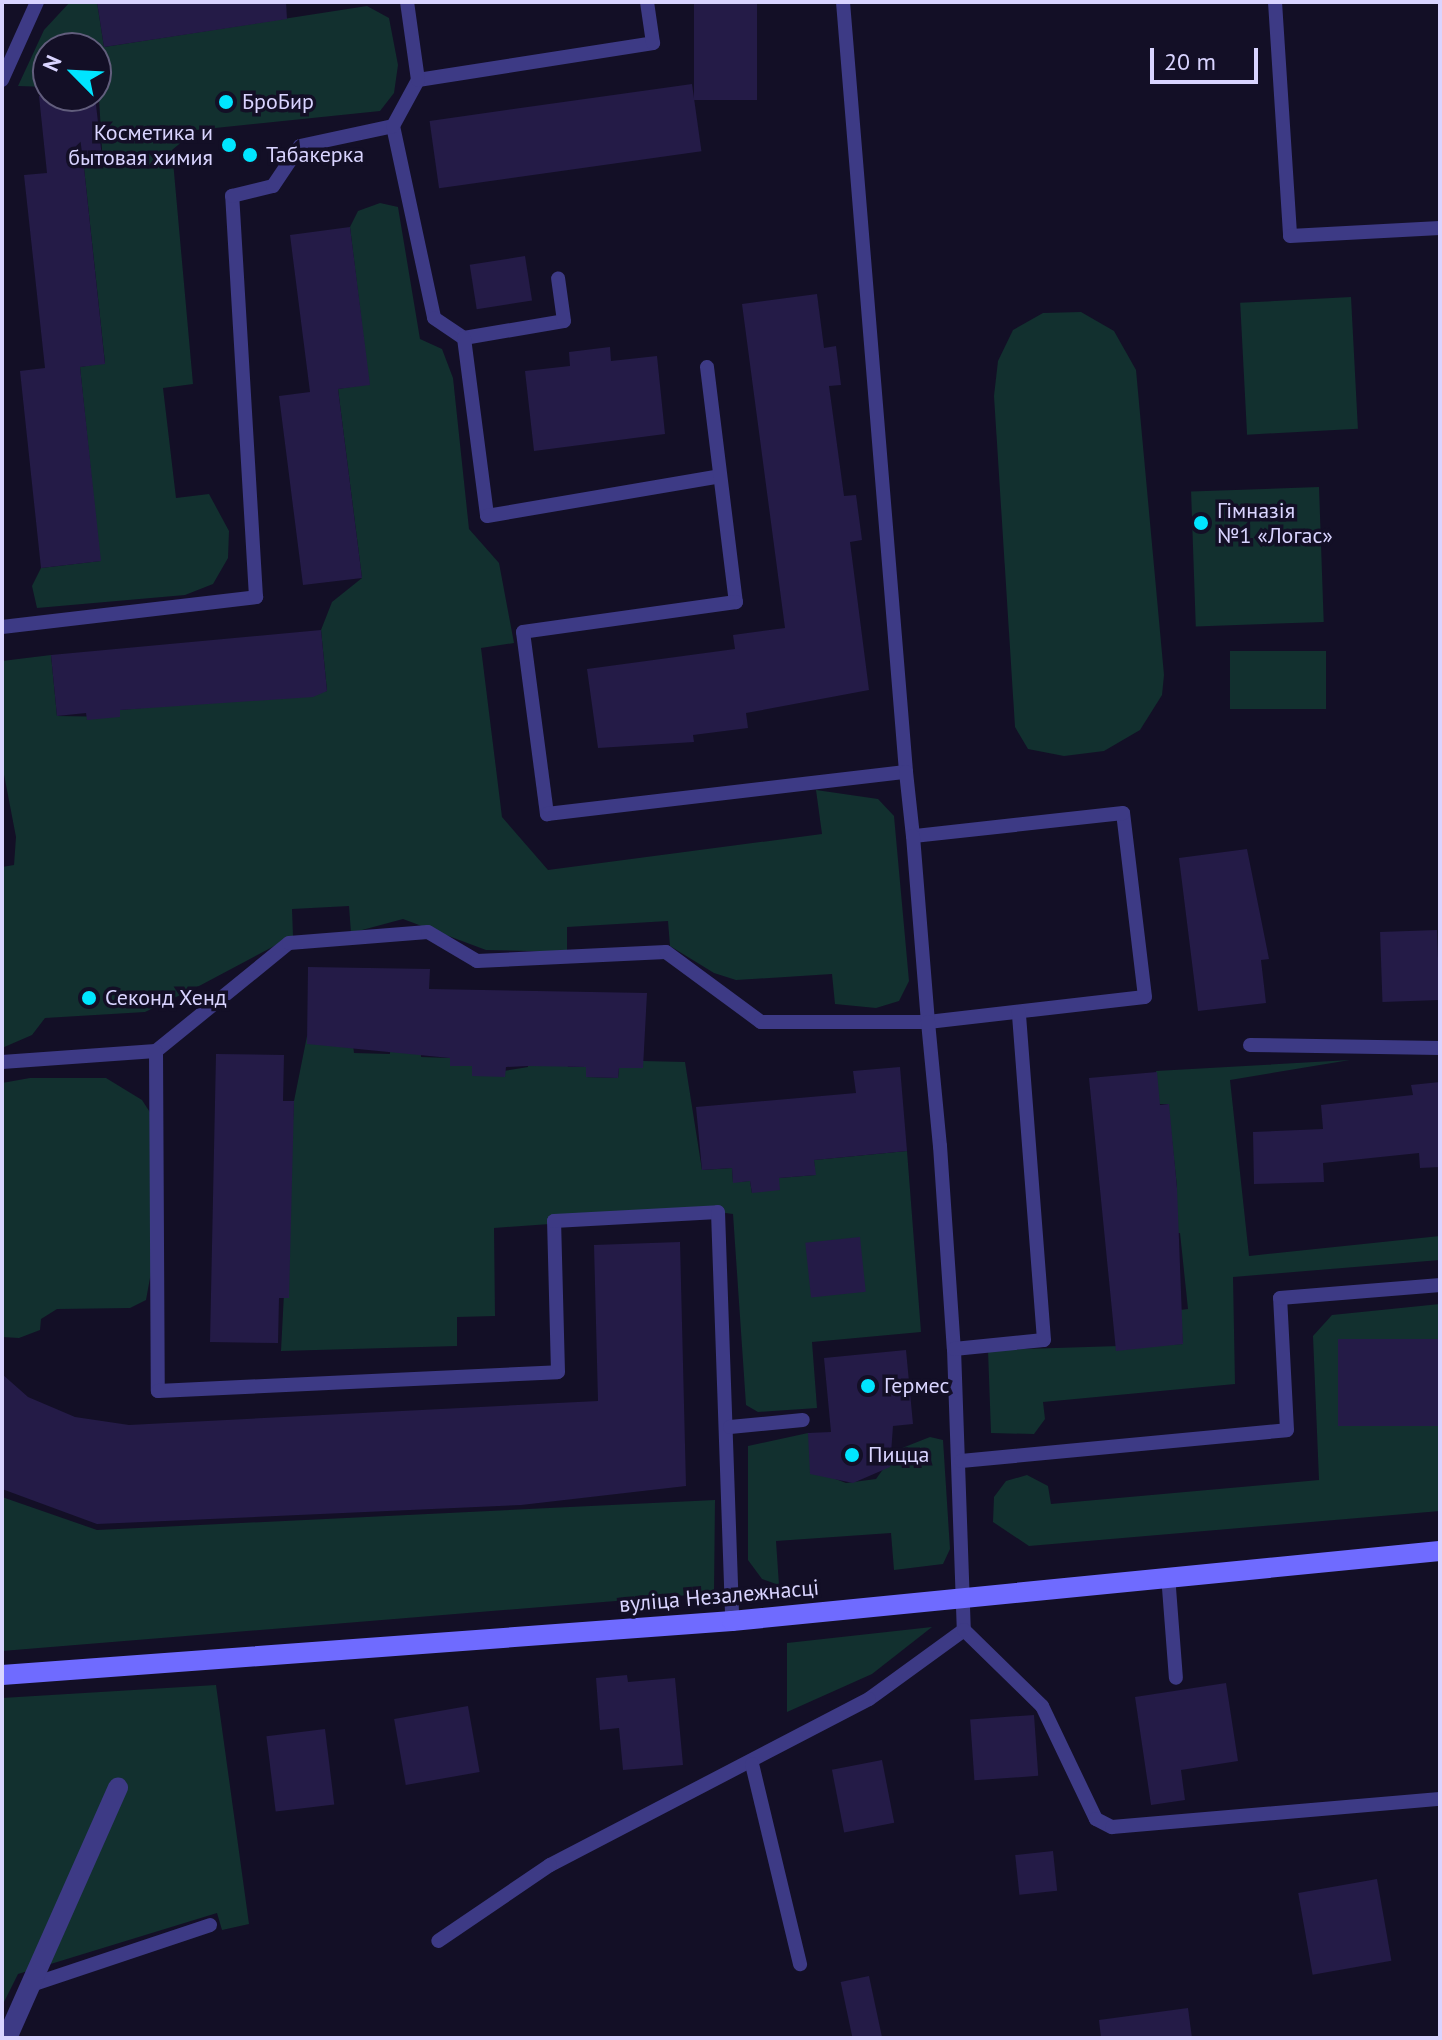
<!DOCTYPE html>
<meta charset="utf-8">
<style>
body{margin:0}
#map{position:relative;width:1442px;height:2040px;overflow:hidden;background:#130f26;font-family:"PT Sans",sans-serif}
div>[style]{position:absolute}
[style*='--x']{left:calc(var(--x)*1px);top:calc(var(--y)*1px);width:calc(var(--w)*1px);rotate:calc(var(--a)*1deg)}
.green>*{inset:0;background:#12302f;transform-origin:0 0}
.building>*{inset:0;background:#241b47;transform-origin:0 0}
.lane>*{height:14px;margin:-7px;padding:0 7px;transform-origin:7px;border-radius:7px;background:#3d3a85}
.street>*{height:20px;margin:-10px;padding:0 10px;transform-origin:10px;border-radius:10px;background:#3d3a85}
.secondary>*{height:20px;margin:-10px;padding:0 10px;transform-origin:10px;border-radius:10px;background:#6f6bff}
.dots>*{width:22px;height:22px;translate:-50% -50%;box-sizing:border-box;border:4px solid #130f26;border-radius:50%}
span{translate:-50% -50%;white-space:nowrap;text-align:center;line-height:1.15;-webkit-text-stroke:7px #130f26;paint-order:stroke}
.poi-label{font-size:22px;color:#d9d4ff}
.left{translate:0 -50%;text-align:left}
.right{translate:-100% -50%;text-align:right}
.street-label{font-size:22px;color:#d9d4ff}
.frame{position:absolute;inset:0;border:4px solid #d9d4ff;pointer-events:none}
.north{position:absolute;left:32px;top:32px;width:80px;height:80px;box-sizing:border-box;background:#130f26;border:2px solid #625e7d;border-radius:50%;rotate:294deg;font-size:22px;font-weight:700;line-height:32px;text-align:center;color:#d9d4ff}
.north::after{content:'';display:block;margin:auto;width:28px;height:36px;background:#00e5ff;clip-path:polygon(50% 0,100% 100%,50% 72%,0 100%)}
.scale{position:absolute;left:1150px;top:48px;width:108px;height:36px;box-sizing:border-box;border:4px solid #d9d4ff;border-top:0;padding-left:10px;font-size:24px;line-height:28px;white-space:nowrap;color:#d9d4ff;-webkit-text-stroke:6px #130f26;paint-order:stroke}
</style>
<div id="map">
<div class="green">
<div style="clip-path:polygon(70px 2px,97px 2px,104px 47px,367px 6px,389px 18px,398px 65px,394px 93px,380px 111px,196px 130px,172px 150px,193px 384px,163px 388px,176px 498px,209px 494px,229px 531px,228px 558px,213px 584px,185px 595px,37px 608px,32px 586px,41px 568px,100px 561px,80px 367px,105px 363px,84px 168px,103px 166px,96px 48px,48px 48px,48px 87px,18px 86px,44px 30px)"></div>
<div style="clip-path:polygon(380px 203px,398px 207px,420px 339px,442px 349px,453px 378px,469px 529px,499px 563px,514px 643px,481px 648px,502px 817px,548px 870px,822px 834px,816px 790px,878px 799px,894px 816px,909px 981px,899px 1001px,876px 1008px,835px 1004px,832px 974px,736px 980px,714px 973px,670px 946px,668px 921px,567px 927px,567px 952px,486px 950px,403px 919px,351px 933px,349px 906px,292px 909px,293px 936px,201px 985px,145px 1012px,45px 1018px,32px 1035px,2px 1048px,2px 867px,14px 865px,16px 837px,2px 764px,2px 661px,51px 655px,57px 716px,120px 717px,120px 710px,327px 691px,321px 630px,332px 602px,362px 578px,338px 389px,369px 384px,350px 227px,358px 211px)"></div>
<div style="left:1351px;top:297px;width:132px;height:111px;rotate:87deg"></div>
<div style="clip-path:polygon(1081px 312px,1114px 331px,1136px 370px,1164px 675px,1162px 695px,1140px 730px,1104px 751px,1064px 756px,1028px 749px,1015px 727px,994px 396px,998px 361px,1013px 330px,1043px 313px)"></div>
<div style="left:1319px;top:487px;width:135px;height:128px;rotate:88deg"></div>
<div style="left:1326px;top:651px;width:58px;height:96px;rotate:90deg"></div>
<div style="clip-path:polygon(307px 1036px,353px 1045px,354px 1053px,390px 1054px,390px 1045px,422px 1038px,421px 1057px,450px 1058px,450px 1066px,472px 1066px,472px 1076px,528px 1067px,528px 1059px,567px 1060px,568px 1067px,586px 1067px,587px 1077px,618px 1078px,619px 1068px,643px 1061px,685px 1062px,702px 1170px,732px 1168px,733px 1182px,750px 1181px,752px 1193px,779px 1178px,815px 1175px,814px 1160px,907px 1151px,921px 1332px,812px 1342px,817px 1408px,758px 1412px,746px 1405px,733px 1214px,718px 1212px,494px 1228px,495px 1316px,457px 1317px,457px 1346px,281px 1351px,294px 1101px)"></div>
<div style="clip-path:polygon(1350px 1060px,1230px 1080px,1249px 1256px,1440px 1236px,1440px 1260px,1233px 1277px,1235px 1384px,1043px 1402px,1045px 1419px,1034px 1434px,991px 1433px,988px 1350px,1183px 1344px,1180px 1310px,1188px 1309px,1180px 1233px,1172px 1234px,1177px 1187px,1168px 1104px,1159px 1104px,1156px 1071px)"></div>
<div style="clip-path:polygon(30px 1078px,106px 1078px,142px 1100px,153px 1117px,152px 1267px,146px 1300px,130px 1308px,57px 1309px,41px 1319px,40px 1330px,19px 1338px,2px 1337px,2px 1083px)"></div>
<div style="clip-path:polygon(1440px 1304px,1440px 1511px,1029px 1546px,993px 1522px,994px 1497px,1006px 1481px,1027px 1475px,1048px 1486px,1051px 1504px,1319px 1480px,1313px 1336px,1332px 1315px)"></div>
<div style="clip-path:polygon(808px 1433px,817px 1472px,846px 1483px,876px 1479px,897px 1450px,930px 1437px,943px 1440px,950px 1549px,943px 1564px,894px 1570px,891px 1533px,776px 1541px,779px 1585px,762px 1579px,748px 1560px,748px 1446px)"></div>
<div style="clip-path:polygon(2px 1497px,97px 1530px,715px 1500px,714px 1593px,2px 1651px)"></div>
<div style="clip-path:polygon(932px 1627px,872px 1674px,787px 1712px,787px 1643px)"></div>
<div style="clip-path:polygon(216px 1685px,249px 1924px,222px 1930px,217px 1913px,18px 1974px,2px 2006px,2px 1698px)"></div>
</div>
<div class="building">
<div style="clip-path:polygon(97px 2px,286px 2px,287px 19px,104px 47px)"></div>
<div style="left:694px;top:2px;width:63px;height:98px"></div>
<div style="left:692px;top:84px;width:68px;height:265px;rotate:82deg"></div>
<div style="clip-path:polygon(39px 96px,95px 96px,103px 166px,84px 168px,105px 364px,80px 367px,101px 561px,41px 568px,20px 371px,45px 368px,24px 175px,47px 173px)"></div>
<div style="clip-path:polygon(350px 227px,370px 385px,338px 389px,362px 578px,303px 585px,279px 396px,310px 392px,290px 235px)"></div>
<div style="left:525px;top:256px;width:45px;height:56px;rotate:81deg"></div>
<div style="clip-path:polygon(817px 294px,824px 348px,836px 346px,841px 385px,829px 386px,844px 496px,856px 495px,862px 540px,850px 542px,869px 690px,746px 713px,748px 728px,693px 735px,694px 742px,598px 748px,587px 669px,735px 649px,733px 635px,785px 628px,742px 304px)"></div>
<div style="clip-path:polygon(610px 347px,611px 361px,657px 356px,665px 434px,534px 451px,525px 371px,570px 366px,569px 352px)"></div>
<div style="clip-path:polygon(321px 630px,327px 691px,313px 697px,120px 710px,120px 717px,87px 720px,86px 713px,57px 716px,51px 655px)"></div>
<div style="clip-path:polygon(1247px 849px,1269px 959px,1261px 960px,1266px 1003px,1198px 1011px,1179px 858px)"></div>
<div style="left:1437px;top:930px;width:70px;height:57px;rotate:88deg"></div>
<div style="clip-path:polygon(308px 967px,430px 969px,429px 989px,647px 993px,643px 1068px,619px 1068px,618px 1078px,586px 1077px,586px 1067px,528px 1066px,506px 1067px,505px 1077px,472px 1076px,472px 1066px,450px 1066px,450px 1058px,307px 1044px)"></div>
<div style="clip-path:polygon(216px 1054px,284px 1055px,283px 1101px,294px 1101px,289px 1298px,279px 1298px,278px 1343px,210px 1342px)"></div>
<div style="clip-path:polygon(900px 1067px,907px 1151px,814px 1160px,816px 1175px,779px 1178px,780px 1190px,752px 1193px,750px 1181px,733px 1183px,732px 1168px,702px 1170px,696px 1107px,856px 1093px,853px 1071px)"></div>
<div style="clip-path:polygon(1157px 1072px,1160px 1105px,1169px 1104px,1177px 1188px,1183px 1344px,1116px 1351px,1089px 1078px)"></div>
<div style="clip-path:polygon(1440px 1082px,1440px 1167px,1420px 1168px,1419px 1153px,1323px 1163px,1324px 1182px,1254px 1184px,1253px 1132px,1323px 1129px,1321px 1105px,1413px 1095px,1411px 1085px)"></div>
<div style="left:860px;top:1237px;width:55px;height:55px;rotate:84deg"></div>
<div style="clip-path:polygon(680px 1242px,686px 1486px,521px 1505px,97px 1524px,2px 1489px,2px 1374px,28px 1397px,75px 1417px,129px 1425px,598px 1401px,594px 1245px)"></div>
<div style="left:1440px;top:1339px;width:87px;height:102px;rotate:90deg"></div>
<div style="clip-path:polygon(906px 1350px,913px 1424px,893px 1426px,890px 1467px,853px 1483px,810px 1474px,808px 1433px,831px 1432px,824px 1358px)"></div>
<div style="clip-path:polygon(627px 1675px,628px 1682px,675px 1678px,683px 1765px,623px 1770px,619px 1728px,600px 1730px,596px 1678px)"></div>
<div style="clip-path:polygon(1226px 1683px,1238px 1761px,1181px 1770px,1185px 1800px,1151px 1805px,1135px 1697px)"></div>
<div style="left:468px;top:1706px;width:67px;height:75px;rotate:80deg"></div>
<div style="left:1034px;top:1715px;width:61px;height:64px;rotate:86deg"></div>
<div style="left:325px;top:1729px;width:76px;height:59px;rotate:83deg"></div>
<div style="left:882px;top:1760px;width:64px;height:51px;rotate:79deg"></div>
<div style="left:1053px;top:1851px;width:40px;height:38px;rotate:84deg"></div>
<div style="left:1377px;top:1879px;width:83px;height:80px;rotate:80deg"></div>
<div style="left:869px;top:1976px;width:63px;height:29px;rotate:78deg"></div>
<div style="clip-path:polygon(1188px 2008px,1192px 2038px,1101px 2038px,1099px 2020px)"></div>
</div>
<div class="lane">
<div style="--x:843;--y:2;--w:773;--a:85.32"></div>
<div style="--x:1275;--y:2;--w:234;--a:86.3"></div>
<div style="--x:1290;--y:236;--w:150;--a:-3.1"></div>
<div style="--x:2;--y:80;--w:85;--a:-65.8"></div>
<div style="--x:418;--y:80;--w:238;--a:-8.9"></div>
<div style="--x:653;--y:43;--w:41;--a:-98.3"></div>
<div style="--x:393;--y:126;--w:196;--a:77.9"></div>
<div style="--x:434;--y:318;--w:36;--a:34"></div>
<div style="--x:464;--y:338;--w:101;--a:-9.6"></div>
<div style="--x:564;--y:321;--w:43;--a:-97.9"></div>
<div style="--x:464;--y:338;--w:179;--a:82.6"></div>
<div style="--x:487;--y:516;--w:236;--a:-9.7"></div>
<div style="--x:707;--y:367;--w:237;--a:83"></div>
<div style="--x:736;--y:602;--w:215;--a:172"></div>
<div style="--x:523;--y:632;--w:184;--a:82.5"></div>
<div style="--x:547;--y:814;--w:361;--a:-6.7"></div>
<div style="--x:906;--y:772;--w:64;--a:83.8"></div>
<div style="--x:2;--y:627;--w:256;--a:-6.7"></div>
<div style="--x:256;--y:597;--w:402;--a:-93.4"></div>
<div style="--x:232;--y:196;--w:42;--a:-13.7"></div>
<div style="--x:273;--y:186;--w:48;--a:-56"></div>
<div style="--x:300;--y:146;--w:95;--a:-12.1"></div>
<div style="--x:393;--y:126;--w:52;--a:-61.5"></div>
<div style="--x:418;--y:80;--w:79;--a:-98"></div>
<div style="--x:1250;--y:1045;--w:190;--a:0.9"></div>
<div style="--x:156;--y:1051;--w:171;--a:-39.1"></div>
<div style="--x:289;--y:943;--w:139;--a:-4.5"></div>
<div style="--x:428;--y:932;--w:57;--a:30.6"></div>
<div style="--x:477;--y:961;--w:189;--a:-2.7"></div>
<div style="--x:666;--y:952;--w:118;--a:36.4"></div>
<div style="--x:761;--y:1022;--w:167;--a:0"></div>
<div style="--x:928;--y:1022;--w:218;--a:-6.6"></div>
<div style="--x:1145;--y:997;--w:185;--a:-96.8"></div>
<div style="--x:1123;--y:813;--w:211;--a:173.7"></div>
<div style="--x:913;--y:836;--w:187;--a:85.4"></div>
<div style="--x:928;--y:1022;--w:125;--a:84.5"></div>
<div style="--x:940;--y:1146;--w:203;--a:86.1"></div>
<div style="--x:954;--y:1349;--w:281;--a:88"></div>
<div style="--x:964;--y:1630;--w:117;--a:144"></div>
<div style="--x:869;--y:1699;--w:360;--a:152.5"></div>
<div style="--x:550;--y:1865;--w:135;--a:145.8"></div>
<div style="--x:2;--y:1062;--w:154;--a:-4.1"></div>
<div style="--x:156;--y:1051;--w:340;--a:89.7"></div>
<div style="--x:158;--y:1391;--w:400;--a:-2.7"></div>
<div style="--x:558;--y:1372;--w:151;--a:-91.5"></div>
<div style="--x:554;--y:1221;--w:164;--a:-3.1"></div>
<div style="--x:718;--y:1212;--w:409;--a:88"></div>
<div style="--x:954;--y:1349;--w:90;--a:-5.7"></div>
<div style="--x:1044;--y:1340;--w:329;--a:-94.4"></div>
<div style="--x:730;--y:1427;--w:73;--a:-5.5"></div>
<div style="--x:961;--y:1461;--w:327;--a:-5.4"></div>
<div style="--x:1287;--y:1430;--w:132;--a:-93"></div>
<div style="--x:1280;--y:1298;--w:161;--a:-4.6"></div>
<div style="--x:1168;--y:1575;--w:103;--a:85.6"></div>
<div style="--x:964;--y:1630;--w:109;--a:44.3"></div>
<div style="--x:1042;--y:1706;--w:125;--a:64.5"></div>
<div style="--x:1096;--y:1819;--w:18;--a:27"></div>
<div style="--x:1112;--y:1827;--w:329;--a:-4.9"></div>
<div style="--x:752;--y:1764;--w:206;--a:76.5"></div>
<div style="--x:28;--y:1986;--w:192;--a:-18.5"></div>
</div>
<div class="street">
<div style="--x:7;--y:2038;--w:274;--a:-66.1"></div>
</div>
<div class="secondary">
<div style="--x:2;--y:1675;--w:732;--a:-4.23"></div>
<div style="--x:732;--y:1621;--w:711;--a:-5.65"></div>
</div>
<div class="dots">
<div style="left:226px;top:102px;background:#00e5ff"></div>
<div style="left:229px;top:145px;background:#00e5ff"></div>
<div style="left:250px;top:155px;background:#00e5ff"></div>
<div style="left:1201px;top:523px;background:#00e5ff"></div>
<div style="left:89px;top:998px;background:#00e5ff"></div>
<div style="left:868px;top:1386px;background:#00e5ff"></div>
<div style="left:852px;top:1455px;background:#00e5ff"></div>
</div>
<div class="poi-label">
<span class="left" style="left:242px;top:102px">БроБир</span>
<span class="right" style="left:213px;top:145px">Косметика и<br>бытовая химия</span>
<span class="left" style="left:266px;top:155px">Табакерка</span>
<span class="left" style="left:1217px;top:523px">Гімназія<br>№1 «Логас»</span>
<span class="left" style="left:105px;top:998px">Секонд Хенд</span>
<span class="left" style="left:884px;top:1386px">Гермес</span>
<span class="left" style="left:868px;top:1455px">Пицца</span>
</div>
<div class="street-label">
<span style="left:719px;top:1596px;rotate:-5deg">вуліца Незалежнасці</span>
</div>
<div class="frame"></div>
<div class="north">N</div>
<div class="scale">20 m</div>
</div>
